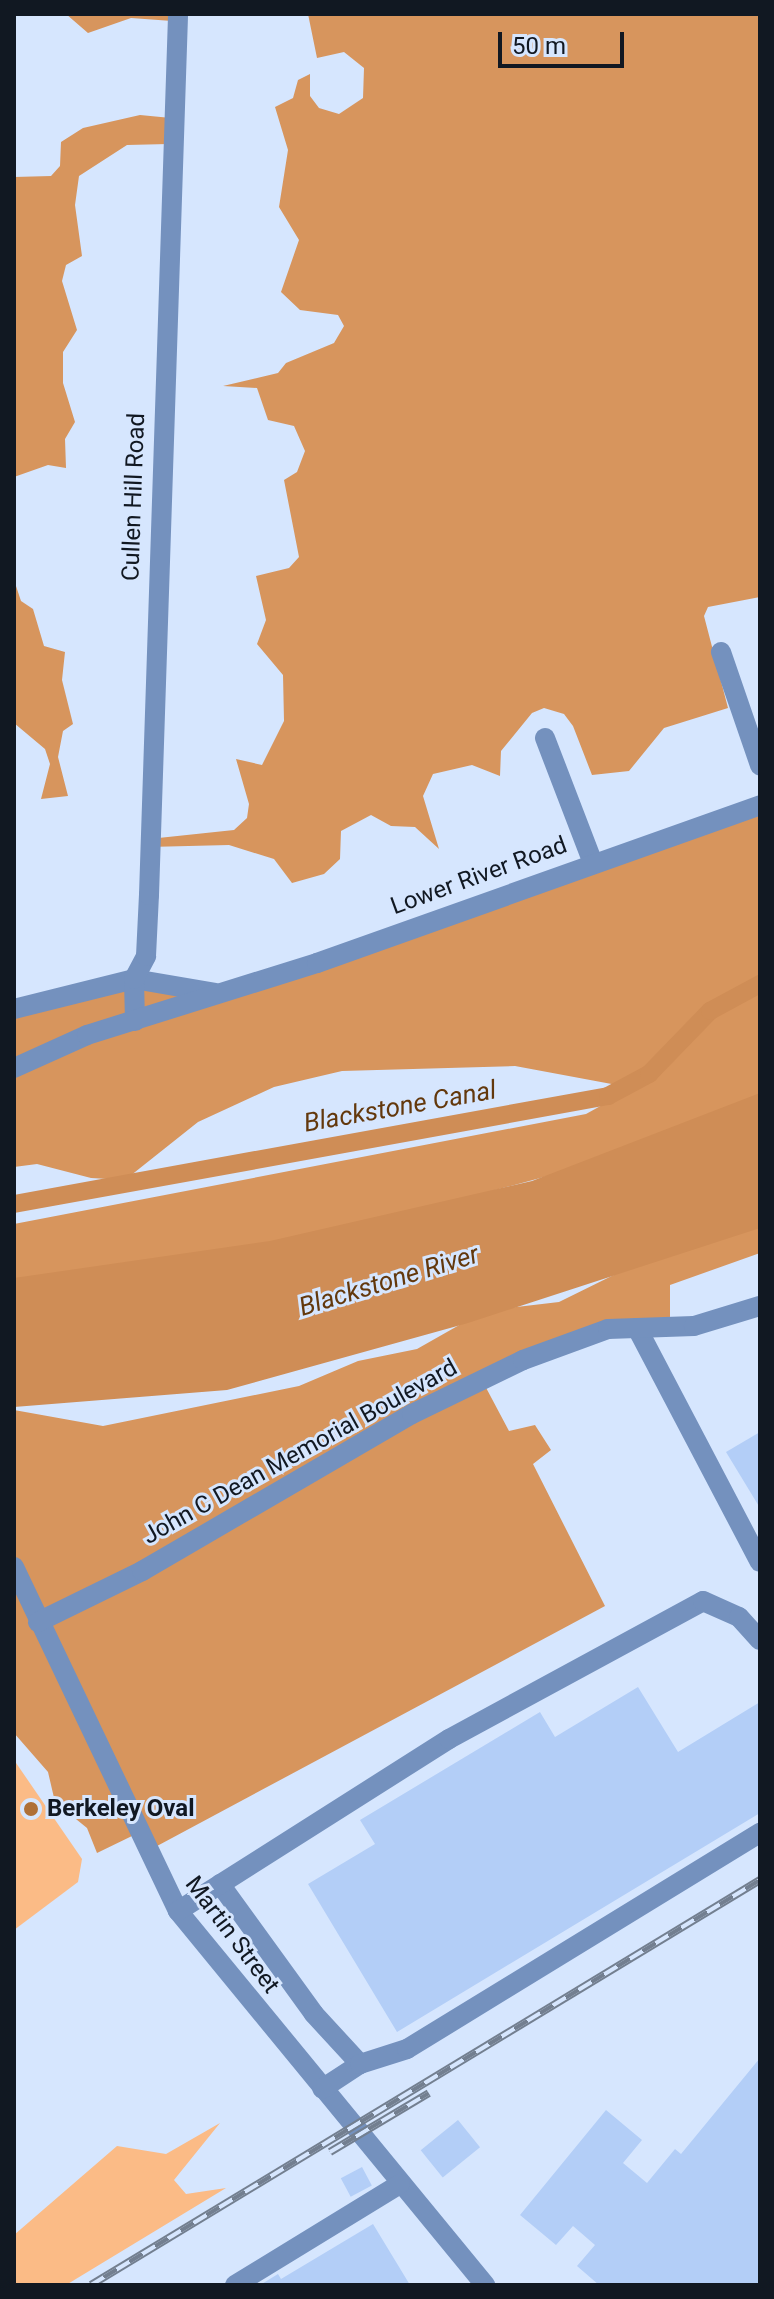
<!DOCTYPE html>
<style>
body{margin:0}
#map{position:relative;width:774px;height:2299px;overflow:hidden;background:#d6e6fe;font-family:Roboto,sans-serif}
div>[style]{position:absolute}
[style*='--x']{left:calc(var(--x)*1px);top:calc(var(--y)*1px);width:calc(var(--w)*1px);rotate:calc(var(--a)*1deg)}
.green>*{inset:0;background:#fbbb86}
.forest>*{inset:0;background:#d7955d}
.water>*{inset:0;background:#cf8d56}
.canal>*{height:18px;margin:-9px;padding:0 9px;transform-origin:9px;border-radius:9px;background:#cf8d56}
.building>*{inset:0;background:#b3cef7;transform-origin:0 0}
.minor>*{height:20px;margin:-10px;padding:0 10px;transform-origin:10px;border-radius:10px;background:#7491be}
.rail>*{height:8px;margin-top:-4px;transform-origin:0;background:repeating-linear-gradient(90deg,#d6e6fe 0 15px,#737f90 0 30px);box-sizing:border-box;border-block:2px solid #737f90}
.dots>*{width:22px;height:22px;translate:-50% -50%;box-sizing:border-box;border:4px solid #d6e6fe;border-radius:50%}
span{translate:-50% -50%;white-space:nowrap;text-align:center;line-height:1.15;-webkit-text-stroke:6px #d6e6fe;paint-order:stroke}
.street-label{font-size:24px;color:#111822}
.poi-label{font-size:24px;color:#111822;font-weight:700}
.left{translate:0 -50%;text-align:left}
.water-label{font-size:26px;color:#63380c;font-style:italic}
.frame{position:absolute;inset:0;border:16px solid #111822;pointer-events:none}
.scale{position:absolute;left:498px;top:32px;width:126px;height:36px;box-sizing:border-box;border:4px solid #111822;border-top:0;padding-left:10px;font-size:24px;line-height:28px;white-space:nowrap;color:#111822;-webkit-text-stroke:6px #d6e6fe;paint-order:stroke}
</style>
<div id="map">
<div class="green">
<div style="clip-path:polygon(14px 1760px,82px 1859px,78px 1882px,14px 1930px)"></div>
<div style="clip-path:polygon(220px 2123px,174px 2180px,186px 2194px,226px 2188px,66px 2285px,14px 2285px,14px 2235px,117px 2146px,166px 2154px)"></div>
</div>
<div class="forest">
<div style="clip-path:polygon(66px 14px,175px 14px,172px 21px,131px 18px,88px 33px)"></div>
<div style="clip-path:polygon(308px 14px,760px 14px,760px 597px,708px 607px,704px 616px,728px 708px,664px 728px,629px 771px,592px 775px,573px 726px,564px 714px,544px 708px,532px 713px,501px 751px,500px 776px,472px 765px,433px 774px,423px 796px,439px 849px,415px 827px,391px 826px,371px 815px,341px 831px,340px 859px,324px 874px,292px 883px,274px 859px,229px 845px,148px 847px,149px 839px,234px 830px,247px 818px,249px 804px,236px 759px,262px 765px,284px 721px,283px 675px,257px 644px,266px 620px,256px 576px,289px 568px,299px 557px,284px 480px,297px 472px,305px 451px,294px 426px,268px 420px,257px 388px,223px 386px,278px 373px,286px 363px,334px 343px,344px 326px,338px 315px,300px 310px,281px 292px,299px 240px,279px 207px,288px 150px,275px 107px,293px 98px,298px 80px,310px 74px,310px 96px,319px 108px,339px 114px,363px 98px,364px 68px,344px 52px,317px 58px)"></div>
<div style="clip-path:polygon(140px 115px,171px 118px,168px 144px,127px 145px,79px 176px,75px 205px,82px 256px,66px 265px,62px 281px,77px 330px,63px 352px,63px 383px,75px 422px,65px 439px,66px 468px,48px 465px,14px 477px,14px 177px,51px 176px,60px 166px,61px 142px,83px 128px)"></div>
<div style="clip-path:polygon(14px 580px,21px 601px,33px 609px,44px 646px,65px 652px,62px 680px,73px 724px,63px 731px,58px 757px,68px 796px,41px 799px,50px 764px,45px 749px,14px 723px)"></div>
<div style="clip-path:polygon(760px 804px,760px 1101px,625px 1155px,248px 1257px,14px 1282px,14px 1224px,586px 1114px,615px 1098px,617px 1085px,515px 1066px,342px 1071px,274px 1087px,198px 1122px,125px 1180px,91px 1178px,37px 1164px,14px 1167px,14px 1014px,139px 987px,206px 992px)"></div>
<div style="clip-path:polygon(760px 1218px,760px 1253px,670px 1285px,670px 1323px,640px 1323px,483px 1382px,509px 1431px,535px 1425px,551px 1450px,533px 1464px,605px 1606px,144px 1853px,132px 1836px,97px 1853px,87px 1828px,55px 1802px,48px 1772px,14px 1733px,14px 1410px,103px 1426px,299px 1386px,358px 1361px,417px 1349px,484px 1311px,559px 1302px,632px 1266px)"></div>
</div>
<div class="water">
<div style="clip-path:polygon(760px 1093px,760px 1228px,468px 1323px,227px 1390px,14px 1407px,14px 1278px,270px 1241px,532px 1181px)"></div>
</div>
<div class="canal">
<div style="--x:14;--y:1204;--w:604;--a:-10.3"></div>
<div style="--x:608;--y:1096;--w:47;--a:-28.2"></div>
<div style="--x:649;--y:1074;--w:88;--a:-45.9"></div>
<div style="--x:710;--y:1011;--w:57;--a:-28.4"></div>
</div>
<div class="building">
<div style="clip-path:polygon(760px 1432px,760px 1508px,726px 1452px)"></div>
<div style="clip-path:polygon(638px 1687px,678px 1752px,760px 1702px,760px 1813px,397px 2032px,308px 1884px,375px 1844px,360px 1820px,540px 1712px,555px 1737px)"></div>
<div style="clip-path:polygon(760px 2058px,760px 2285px,599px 2285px,577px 2266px,595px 2245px,573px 2226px,556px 2245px,520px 2215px,606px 2110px,642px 2140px,623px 2163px,647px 2183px,675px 2149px,681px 2154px)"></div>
<div style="left:458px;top:2120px;width:35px;height:48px;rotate:51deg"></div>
<div style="left:362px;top:2167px;width:21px;height:24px;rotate:62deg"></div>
<div style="clip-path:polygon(373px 2224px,410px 2285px,260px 2285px,278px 2274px,281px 2279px)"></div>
</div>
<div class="minor">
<div style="--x:721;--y:652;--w:120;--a:71"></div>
<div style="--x:545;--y:738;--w:134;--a:69"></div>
<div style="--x:14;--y:1009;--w:124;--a:-14"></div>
<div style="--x:134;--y:979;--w:82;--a:9.8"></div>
<div style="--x:135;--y:1021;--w:42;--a:-91.4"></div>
<div style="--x:134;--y:979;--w:26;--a:-62"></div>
<div style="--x:146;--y:956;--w:61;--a:-87.2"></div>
<div style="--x:149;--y:895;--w:881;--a:-88.11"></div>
<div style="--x:14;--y:1068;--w:80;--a:-24.3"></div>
<div style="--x:87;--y:1035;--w:241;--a:-17.4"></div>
<div style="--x:317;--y:963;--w:470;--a:-19.6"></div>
<div style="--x:637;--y:1328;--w:264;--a:62.3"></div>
<div style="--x:14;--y:1567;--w:381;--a:64.5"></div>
<div style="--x:178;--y:1911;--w:484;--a:50.6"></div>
<div style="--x:38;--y:1622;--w:116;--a:-26.1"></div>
<div style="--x:142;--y:1571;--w:312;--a:-30.2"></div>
<div style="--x:412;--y:1414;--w:123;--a:-25.9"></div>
<div style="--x:523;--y:1360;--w:90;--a:-20"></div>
<div style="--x:608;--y:1329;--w:86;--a:-2"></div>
<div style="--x:694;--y:1326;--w:69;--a:-16.9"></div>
<div style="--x:220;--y:1884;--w:160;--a:54.1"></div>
<div style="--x:314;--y:2014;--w:68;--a:47.4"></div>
<div style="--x:360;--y:2064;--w:45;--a:146.7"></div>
<div style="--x:178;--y:1911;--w:321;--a:-32.4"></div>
<div style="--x:449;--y:1739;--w:289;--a:-28.5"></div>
<div style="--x:703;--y:1601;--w:39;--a:24"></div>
<div style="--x:739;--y:1617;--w:31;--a:48"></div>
<div style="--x:360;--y:2064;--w:49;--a:-17.7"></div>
<div style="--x:407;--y:2049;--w:414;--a:-31.5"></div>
<div style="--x:235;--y:2285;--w:193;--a:-31.5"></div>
</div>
<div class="rail">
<div style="--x:330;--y:2152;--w:115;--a:-30.8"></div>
<div style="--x:91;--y:2285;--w:782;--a:-31.19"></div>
</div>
<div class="dots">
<div style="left:31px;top:1809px;background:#af6f36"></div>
</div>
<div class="street-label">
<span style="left:134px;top:497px;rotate:-88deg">Cullen Hill Road</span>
<span style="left:479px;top:876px;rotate:-20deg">Lower River Road</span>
<span style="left:300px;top:1452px;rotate:-29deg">John C Dean Memorial Boulevard</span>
<span style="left:232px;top:1935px;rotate:53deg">Martin Street</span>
</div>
<div class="poi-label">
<span class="left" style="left:47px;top:1809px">Berkeley Oval</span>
</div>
<div class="water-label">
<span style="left:400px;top:1107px;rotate:-10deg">Blackstone Canal</span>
<span style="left:389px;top:1281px;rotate:-17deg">Blackstone River</span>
</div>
<div class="frame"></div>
<div class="scale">50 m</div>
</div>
